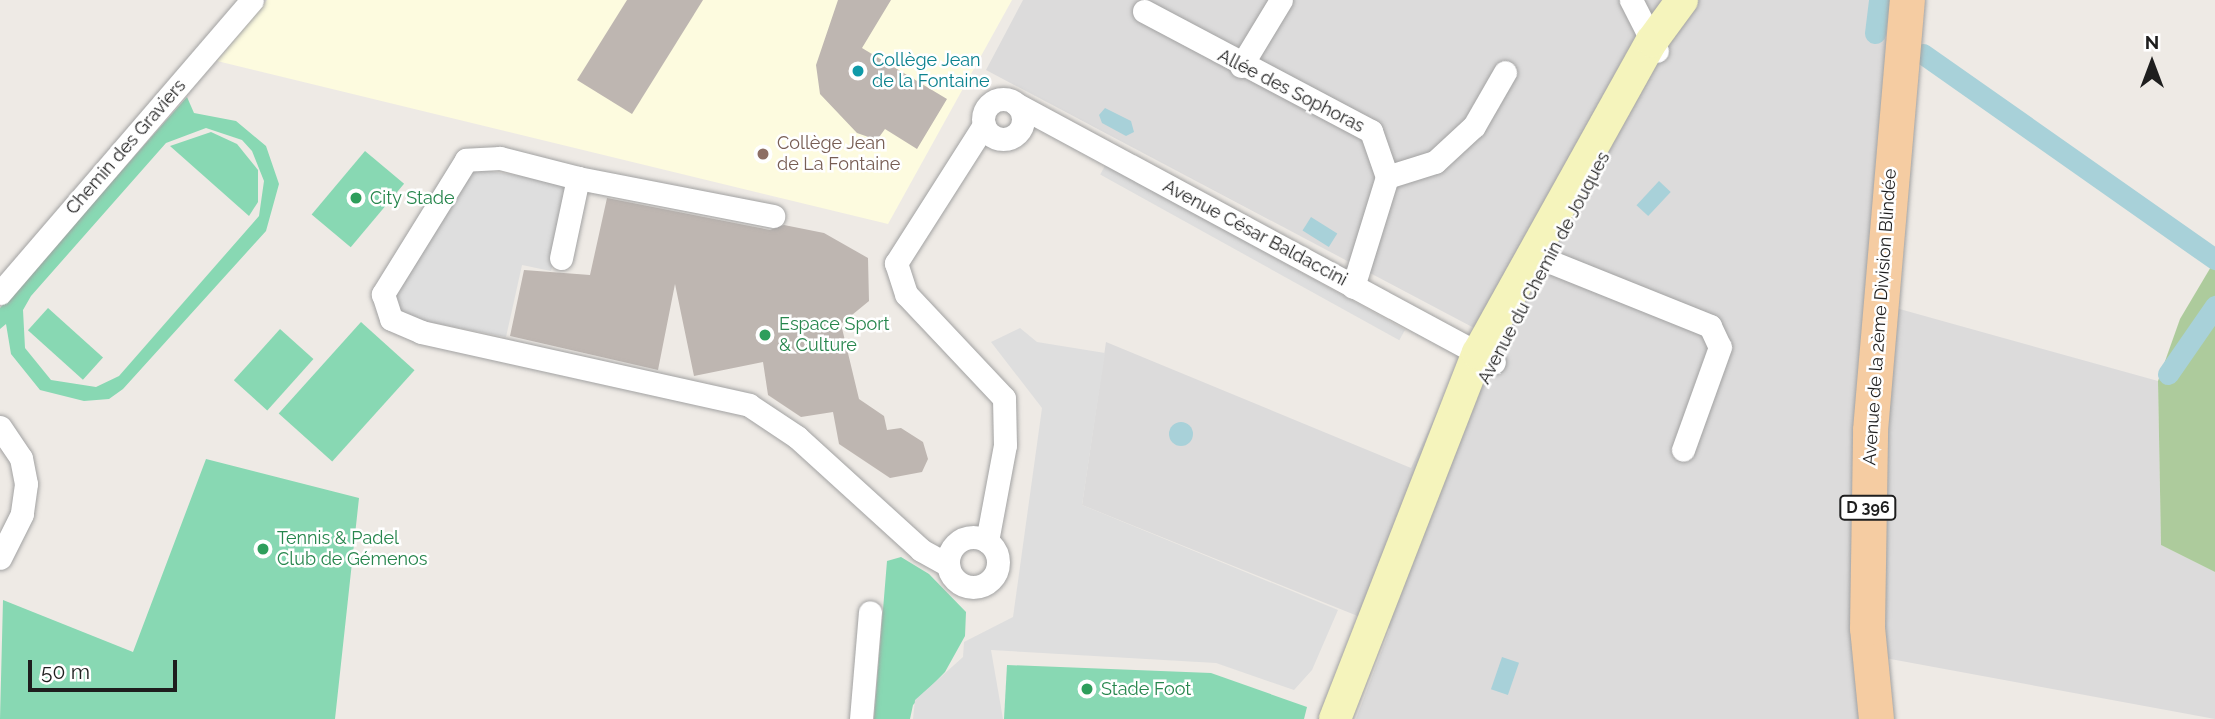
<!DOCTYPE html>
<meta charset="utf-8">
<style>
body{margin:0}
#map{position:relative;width:2215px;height:719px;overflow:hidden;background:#eeeae5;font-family:Raleway,sans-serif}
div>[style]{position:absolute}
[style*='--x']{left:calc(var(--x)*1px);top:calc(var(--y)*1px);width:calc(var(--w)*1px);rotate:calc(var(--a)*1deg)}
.residential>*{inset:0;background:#dcdbdb}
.education>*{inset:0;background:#fdfbdf}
.forest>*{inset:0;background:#adcb9c}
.pitch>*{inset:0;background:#88d8b3;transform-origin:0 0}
.parking>*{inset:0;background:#dedede;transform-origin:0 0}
.water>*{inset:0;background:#a8d1d9;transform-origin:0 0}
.round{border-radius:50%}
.canal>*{height:21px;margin:-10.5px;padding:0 10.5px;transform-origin:10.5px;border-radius:10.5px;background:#a8d1d9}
.building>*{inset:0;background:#beb6b1}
.roads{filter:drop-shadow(0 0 2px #a2a2a2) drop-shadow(0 0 2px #a2a2a2)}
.street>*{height:23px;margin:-11.5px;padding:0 11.5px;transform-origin:11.5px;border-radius:11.5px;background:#fff}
.street>.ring{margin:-11.5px;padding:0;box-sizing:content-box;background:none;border:23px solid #fff;border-radius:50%}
.secondary>*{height:32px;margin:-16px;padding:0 16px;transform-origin:16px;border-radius:16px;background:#f5f4bc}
.primary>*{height:35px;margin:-17.5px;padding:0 17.5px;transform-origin:17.5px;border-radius:17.5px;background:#f5cca2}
.dots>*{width:19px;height:19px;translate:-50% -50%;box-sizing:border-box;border:4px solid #fff;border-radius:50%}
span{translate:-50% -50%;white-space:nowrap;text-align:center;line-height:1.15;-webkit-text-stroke:5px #fff;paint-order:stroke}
.shield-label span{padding:2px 5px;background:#fff;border:2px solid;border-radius:5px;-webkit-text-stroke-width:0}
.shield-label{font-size:16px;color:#1e1e1e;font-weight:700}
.culture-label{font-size:18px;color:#0d838f}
.left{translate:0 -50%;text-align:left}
.street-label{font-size:18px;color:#1e1e1e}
.education-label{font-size:18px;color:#785e54}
.leisure-label{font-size:18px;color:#27864d}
.north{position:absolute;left:2117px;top:28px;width:70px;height:70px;-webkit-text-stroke:5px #fff;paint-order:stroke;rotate:0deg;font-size:19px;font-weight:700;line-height:28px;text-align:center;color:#1e1e1e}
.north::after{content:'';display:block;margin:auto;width:24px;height:32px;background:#1e1e1e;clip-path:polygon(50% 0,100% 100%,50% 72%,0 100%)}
.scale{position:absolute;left:28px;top:660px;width:149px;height:32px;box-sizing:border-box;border:4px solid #1e1e1e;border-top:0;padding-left:9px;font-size:21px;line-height:24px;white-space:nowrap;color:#1e1e1e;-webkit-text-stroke:5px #fff;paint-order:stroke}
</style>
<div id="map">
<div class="residential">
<div style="clip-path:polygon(1023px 0,1907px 0,1878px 303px,2158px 381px,2161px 545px,2215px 572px,2215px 719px,1885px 658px,1889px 719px,1356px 719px,1390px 629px,1082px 505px,1106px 342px,1411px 468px,1476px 329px,986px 70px)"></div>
</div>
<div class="education">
<div style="clip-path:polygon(267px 0,1012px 0,888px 224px,217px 61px)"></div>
</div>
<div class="forest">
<div style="clip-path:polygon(2215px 260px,2215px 572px,2161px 545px,2158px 381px,2180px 319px)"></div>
</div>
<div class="pitch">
<div style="clip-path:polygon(evenodd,187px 97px,194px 113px,236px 121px,266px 146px,279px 184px,266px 231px,123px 389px,109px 399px,84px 401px,40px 390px,11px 354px,6px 324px,0 329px,0 308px,187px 97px,206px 128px,242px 140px,252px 151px,264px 181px,259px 216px,119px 376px,96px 387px,51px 380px,25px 348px,23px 310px,31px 296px,166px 143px,206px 128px)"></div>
<div style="clip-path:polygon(211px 132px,237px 144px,258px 170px,258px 202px,249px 216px,170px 146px)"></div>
<div style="left:365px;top:151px;width:51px;height:83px;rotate:40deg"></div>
<div style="left:48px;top:308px;width:74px;height:30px;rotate:42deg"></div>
<div style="left:361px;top:322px;width:72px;height:123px;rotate:42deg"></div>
<div style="left:280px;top:329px;width:45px;height:69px;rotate:42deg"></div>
<div style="clip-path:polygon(206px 459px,359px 498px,335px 719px,0 719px,3px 600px,133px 652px)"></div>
<div style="clip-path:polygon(901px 557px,929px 574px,966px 612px,965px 636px,945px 672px,913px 705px,910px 719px,874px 719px,887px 561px)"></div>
<div style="clip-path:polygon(1007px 665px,1211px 673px,1307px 707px,1304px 719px,1004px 719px)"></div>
</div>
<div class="parking">
<div style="left:1106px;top:164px;width:342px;height:12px;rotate:29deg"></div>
<div style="clip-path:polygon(469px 168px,573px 184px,551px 271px,522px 265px,506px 337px,407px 318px,397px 310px,394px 295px)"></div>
<div style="clip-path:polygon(1020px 328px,1037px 342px,1105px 353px,1082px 505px,1338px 610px,1312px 670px,1294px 690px,1216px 663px,991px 650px,1003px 719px,913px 719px,915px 700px,963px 657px,964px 642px,1013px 617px,1042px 408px,991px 342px)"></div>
</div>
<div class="water">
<div style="clip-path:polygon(1105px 108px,1131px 121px,1134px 132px,1126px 136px,1102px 123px,1099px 115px)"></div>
<div style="left:1659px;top:181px;width:16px;height:33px;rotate:43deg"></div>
<div style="left:1311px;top:217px;width:31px;height:16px;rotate:32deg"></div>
<div class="round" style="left:1169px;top:422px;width:24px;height:24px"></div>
<div style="left:1502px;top:657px;width:18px;height:34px;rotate:19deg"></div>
</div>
<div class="canal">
<div style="--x:1875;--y:33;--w:33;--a:-83"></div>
<div style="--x:1923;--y:54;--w:357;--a:35.1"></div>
<div style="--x:2168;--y:374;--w:83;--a:-55.3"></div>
</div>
<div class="building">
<div style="clip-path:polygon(627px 0,703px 0,632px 114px,577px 80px)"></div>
<div style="clip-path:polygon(838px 0,891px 0,862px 48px,947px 99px,917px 149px,885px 129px,877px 140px,857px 133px,820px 94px,816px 65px)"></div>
<div style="clip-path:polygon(607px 198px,770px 230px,784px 225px,824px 233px,868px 258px,869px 301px,841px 324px,859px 399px,884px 416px,887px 430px,901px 428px,923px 442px,928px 459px,922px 472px,890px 478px,839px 444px,833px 412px,801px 417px,768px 395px,763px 362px,694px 376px,675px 284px,658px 370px,510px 336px,524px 270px,590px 275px)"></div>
</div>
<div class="roads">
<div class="street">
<div style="--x:1631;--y:0;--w:57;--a:63"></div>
<div style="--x:1144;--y:11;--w:257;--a:27.9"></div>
<div style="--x:1371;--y:131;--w:49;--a:70.8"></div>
<div style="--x:1387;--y:177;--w:115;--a:107.2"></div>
<div style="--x:1241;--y:66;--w:77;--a:-58.8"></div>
<div class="ring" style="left:983px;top:99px;width:17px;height:17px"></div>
<div style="--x:1016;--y:104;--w:543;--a:28.36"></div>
<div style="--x:984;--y:125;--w:164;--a:122.5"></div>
<div style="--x:896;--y:263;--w:33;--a:72"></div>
<div style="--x:906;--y:294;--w:143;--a:46.7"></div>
<div style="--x:1004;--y:398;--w:47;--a:88.8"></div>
<div style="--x:1005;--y:445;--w:98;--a:100.6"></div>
<div style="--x:1387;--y:177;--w:50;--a:-17.4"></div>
<div style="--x:1435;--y:162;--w:53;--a:-42.7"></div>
<div style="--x:1474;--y:126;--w:62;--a:-60.1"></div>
<div style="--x:578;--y:178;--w:199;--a:11"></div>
<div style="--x:561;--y:258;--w:82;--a:-78"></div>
<div style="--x:578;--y:178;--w:81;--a:-165.6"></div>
<div style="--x:500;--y:158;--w:34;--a:177"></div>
<div style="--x:466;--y:160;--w:158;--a:121.8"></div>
<div style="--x:383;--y:294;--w:26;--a:72"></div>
<div style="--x:391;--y:319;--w:33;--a:23"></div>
<div style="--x:421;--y:332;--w:336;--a:12.5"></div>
<div style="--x:749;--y:405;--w:58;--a:33.7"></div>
<div style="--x:797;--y:437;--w:168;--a:42.3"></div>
<div style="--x:921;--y:550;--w:31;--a:29"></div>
<div style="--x:1546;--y:260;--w:177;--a:21.9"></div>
<div style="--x:1710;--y:326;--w:23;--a:65"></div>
<div style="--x:1720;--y:347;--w:109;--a:109.8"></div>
<div style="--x:0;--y:293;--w:386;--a:-49.3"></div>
<div style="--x:0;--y:427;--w:37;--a:56"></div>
<div style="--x:21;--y:458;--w:26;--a:79"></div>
<div style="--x:26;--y:484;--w:30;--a:98"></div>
<div style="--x:22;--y:514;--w:49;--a:116.6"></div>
<div class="ring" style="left:948px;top:537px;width:27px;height:27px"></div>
<div style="--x:861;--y:719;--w:107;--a:-85.2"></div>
</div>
<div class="secondary">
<div style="--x:1335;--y:719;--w:393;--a:-68.7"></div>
<div style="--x:1478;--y:353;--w:357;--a:-60.9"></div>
<div style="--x:1652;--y:41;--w:51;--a:-53.8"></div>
</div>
<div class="primary">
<div style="--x:1876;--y:719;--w:91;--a:-95.6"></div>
<div style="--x:1867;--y:628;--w:198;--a:-89.1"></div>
<div style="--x:1870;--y:430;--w:432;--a:-85.1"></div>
</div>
</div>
<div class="dots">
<div style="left:858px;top:71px;background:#0f9aa8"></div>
<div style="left:763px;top:154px;background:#8d6e63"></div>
<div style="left:356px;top:198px;background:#2e9e5b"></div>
<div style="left:765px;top:335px;background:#2e9e5b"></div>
<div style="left:263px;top:549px;background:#2e9e5b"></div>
<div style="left:1087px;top:689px;background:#2e9e5b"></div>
</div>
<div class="shield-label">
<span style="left:1868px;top:508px">D 396</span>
</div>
<div class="culture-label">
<span class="left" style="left:872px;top:71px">Collège Jean<br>de la Fontaine</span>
</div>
<div class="street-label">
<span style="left:1291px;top:91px;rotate:27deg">Allée des Sophoras</span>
<span style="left:126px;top:147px;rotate:-49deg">Chemin des Graviers</span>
<span style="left:1255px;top:233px;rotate:28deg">Avenue César Baldaccini</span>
<span style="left:1544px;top:268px;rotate:-62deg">Avenue du Chemin de Jouques</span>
<span style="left:1880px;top:317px;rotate:-86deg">Avenue de la 2ème Division Blindée</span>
</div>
<div class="education-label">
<span class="left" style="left:777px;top:154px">Collège Jean<br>de La Fontaine</span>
</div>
<div class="leisure-label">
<span class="left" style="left:370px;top:198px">City Stade</span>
<span class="left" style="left:779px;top:335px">Espace Sport<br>&amp; Culture</span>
<span class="left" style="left:277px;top:549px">Tennis &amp; Padel<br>Club de Gémenos</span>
<span class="left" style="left:1101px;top:689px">Stade Foot</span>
</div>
<div class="north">N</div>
<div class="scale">50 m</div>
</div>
